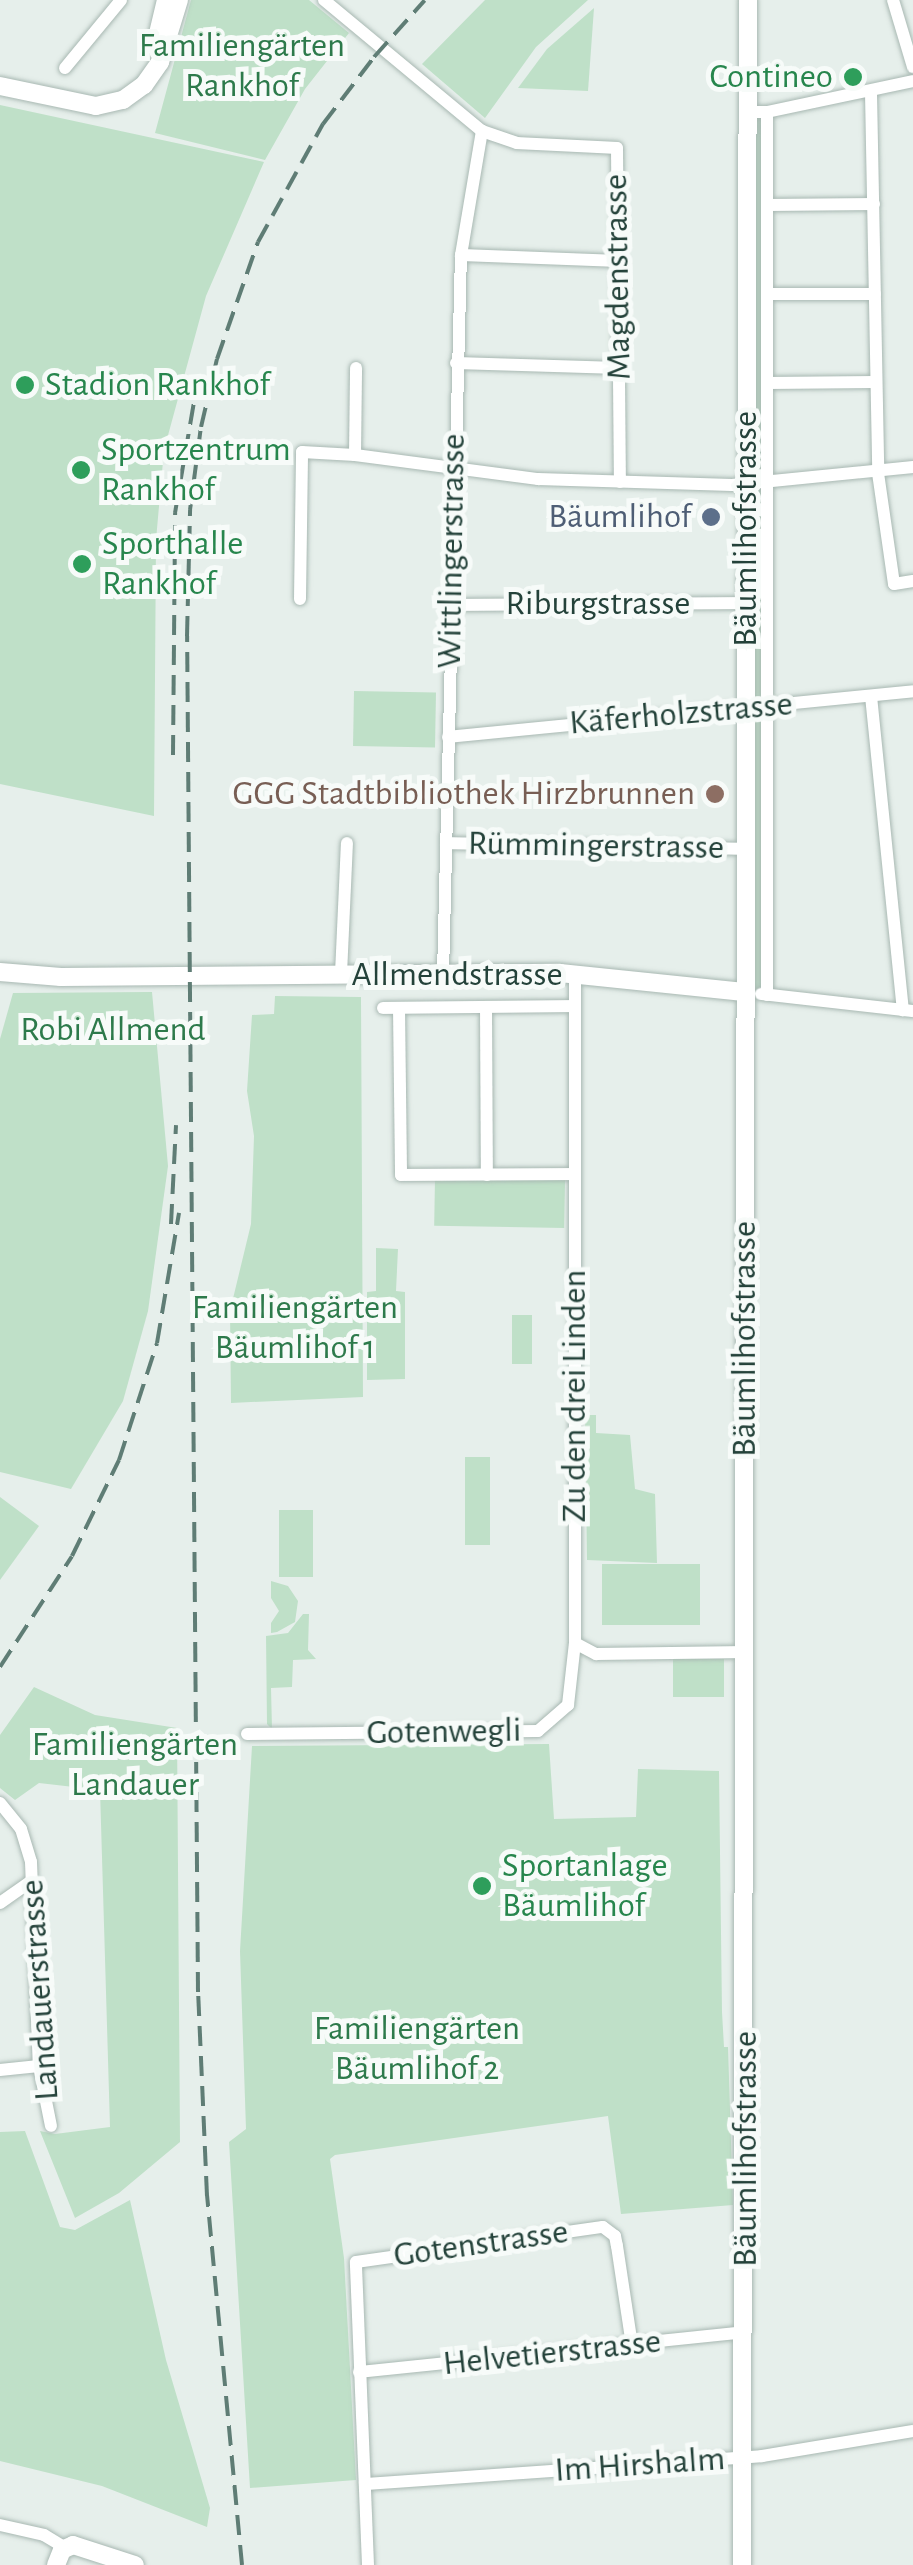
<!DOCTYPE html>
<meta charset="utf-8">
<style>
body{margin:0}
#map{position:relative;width:913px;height:2565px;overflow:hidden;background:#e6efeb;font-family:"Alegreya Sans",sans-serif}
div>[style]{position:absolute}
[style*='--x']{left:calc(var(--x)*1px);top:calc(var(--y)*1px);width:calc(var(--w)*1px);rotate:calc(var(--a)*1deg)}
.green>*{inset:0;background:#bfe0c8;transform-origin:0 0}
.roads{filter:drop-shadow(0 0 2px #a8b8b2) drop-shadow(0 0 2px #a8b8b2)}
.street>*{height:12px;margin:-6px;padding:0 6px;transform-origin:6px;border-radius:6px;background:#fff}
.secondary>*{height:18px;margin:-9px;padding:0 9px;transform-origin:9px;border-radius:9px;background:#fff}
.rail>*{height:4px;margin-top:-2px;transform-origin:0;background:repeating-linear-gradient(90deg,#5f7d75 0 20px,transparent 0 30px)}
.dots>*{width:28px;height:28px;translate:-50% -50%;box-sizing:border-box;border:5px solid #f7fbf9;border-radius:50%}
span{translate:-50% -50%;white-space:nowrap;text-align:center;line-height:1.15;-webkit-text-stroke:10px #f7fbf9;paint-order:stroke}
.park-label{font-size:35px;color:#2d7a4b}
.leisure-label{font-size:35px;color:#27864d}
.right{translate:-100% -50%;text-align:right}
.left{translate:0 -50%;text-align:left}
.street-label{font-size:35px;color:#24423a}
.service-label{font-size:35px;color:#4e5e75}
.education-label{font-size:35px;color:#785e54}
</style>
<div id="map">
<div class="green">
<div style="clip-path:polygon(191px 0,309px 0,349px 33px,305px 89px,265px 160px,155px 133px)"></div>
<div style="clip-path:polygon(485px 0,588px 0,536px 47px,485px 118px,422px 64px)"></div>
<div style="clip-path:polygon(594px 8px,588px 91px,518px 88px,547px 49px)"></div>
<div style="clip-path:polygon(0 105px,264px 162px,206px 296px,164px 450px,156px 540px,154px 816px,0 784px)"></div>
<div style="left:745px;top:112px;width:22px;height:880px"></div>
<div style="left:354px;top:691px;width:82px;height:55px;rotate:1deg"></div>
<div style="clip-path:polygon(152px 992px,168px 1166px,148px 1311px,123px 1401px,71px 1489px,0 1472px,0 1039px,13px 993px)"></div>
<div style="clip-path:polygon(275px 996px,361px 997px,363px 1397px,231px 1403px,230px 1311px,251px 1224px,254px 1136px,247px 1091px,252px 1015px,274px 1014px)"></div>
<div style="left:565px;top:1180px;width:48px;height:130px;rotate:91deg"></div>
<div style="clip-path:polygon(376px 1248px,398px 1249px,396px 1291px,405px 1292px,405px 1379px,367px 1380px,367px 1292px,376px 1291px)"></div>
<div style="left:512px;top:1315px;width:20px;height:49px"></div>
<div style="clip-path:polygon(585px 1415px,596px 1415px,596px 1433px,630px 1435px,635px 1489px,655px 1494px,657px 1563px,587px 1560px)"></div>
<div style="left:465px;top:1457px;width:25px;height:88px"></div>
<div style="clip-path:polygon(0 1497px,39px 1526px,0 1580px)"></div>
<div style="left:279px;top:1510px;width:34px;height:67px"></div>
<div style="left:700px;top:1564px;width:61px;height:98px;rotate:90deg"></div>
<div style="clip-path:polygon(271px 1581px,288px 1586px,298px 1601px,295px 1622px,277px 1632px,271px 1633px,271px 1623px,279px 1611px,271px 1598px)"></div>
<div style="clip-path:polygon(303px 1614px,309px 1614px,308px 1650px,316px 1659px,293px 1660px,292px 1687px,271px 1688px,272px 1729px,267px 1724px,266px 1636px,288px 1633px)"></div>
<div style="left:724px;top:1659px;width:38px;height:51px;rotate:90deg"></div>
<div style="clip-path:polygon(34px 1687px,95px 1715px,177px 1728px,180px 2142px,119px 2193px,75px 2218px,40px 2131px,55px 2134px,110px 2127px,100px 1790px,39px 1783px,15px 1800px,0 1788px,0 1735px)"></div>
<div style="clip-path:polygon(549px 1744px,554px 1819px,636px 1817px,638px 1769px,719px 1771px,722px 2012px,724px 2047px,728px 2047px,733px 2205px,621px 2214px,608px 2116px,335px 2155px,330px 2159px,344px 2258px,356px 2480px,250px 2488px,229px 2142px,246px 2129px,240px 1951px,252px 1746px)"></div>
<div style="clip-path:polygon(25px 2131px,60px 2227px,75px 2230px,130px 2200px,166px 2360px,210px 2508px,207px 2527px,102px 2486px,0 2461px,0 2132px)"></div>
</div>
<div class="roads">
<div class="street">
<div style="--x:324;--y:0;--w:205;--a:39.7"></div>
<div style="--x:482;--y:131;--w:37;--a:19"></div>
<div style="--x:517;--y:143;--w:100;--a:2.9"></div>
<div style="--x:617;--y:148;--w:334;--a:89.5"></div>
<div style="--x:893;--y:0;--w:70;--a:73.4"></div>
<div style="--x:65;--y:68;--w:88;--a:-50.5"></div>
<div style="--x:871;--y:93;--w:380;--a:88.9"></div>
<div style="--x:878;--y:473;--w:112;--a:81.8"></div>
<div style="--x:894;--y:584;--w:19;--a:-9"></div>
<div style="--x:745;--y:112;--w:22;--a:0"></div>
<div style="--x:767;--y:112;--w:883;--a:90"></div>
<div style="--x:767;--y:112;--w:149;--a:-12"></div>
<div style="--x:767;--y:205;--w:107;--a:-0.5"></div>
<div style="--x:461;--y:255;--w:159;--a:2.2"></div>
<div style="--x:767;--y:294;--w:108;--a:0"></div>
<div style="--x:456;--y:363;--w:163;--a:1.8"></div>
<div style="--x:767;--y:383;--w:108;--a:-0.5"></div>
<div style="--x:355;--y:455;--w:87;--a:-89.3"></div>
<div style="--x:300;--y:599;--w:147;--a:-89.2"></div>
<div style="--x:302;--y:452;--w:53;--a:3.2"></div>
<div style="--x:355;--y:455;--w:185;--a:7.5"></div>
<div style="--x:538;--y:479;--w:194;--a:1.8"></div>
<div style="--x:732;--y:485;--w:182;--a:-5.7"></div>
<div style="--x:451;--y:605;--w:295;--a:-0.4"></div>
<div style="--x:871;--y:696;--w:316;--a:84.2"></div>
<div style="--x:448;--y:737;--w:467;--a:-5.6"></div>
<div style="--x:446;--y:843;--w:301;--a:1.1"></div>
<div style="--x:341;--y:974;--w:131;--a:-87.4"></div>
<div style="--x:443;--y:974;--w:719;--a:-88.57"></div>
<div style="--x:461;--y:255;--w:126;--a:-80.4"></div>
<div style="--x:761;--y:994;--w:153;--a:6.4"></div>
<div style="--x:486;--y:1007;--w:168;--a:89.7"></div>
<div style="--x:383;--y:1008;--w:190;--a:-0.6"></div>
<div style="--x:399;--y:1008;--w:167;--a:89.3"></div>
<div style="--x:401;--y:1175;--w:173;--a:-0.3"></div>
<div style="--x:575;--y:1643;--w:24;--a:28"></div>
<div style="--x:596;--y:1654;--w:150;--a:-0.8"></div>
<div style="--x:247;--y:1734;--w:291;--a:-0.6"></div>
<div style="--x:538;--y:1731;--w:40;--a:-41"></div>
<div style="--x:568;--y:1705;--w:62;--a:-83.6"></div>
<div style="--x:575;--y:1643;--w:668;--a:-90"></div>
<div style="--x:0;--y:1803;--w:33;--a:51"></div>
<div style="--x:21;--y:1829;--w:34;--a:73"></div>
<div style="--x:31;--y:1862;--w:204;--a:87.8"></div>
<div style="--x:39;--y:2066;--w:61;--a:78.7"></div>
<div style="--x:0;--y:1903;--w:38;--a:-35"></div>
<div style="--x:0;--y:2070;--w:39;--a:-6"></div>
<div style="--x:359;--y:2372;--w:388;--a:-5.9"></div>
<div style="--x:365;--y:2484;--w:398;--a:-4"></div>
<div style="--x:762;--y:2456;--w:153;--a:-9.4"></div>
<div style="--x:0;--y:2525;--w:45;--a:12.8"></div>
<div style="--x:44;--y:2535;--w:23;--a:31"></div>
<div style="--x:368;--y:2565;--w:303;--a:-92.3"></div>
<div style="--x:356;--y:2262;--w:249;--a:-8.1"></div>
<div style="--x:603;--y:2227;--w:15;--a:37"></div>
<div style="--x:615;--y:2236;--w:10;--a:79"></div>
<div style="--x:617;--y:2246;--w:100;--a:81.4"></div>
</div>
<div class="secondary">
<div style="--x:155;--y:46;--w:47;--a:-76.6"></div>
<div style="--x:0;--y:86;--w:98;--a:11.8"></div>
<div style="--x:96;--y:106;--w:28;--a:-13"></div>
<div style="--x:123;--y:100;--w:26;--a:-36"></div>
<div style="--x:144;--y:85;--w:28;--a:-55"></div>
<div style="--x:160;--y:62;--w:65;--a:-73"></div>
<div style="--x:0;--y:972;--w:61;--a:4.7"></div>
<div style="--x:61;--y:977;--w:499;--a:-0.5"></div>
<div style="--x:560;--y:973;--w:185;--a:5.9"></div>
<div style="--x:56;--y:2565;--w:16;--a:-68"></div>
<div style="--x:62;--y:2550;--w:12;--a:-24"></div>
<div style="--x:73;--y:2545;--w:65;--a:17.9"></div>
<div style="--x:742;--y:2565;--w:2565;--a:-89.87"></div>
</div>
</div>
<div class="rail">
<div style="--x:173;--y:755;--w:242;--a:-89.5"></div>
<div style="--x:175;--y:513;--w:148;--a:-80.3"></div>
<div style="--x:171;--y:1224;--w:99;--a:-87.1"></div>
<div style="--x:0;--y:1667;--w:132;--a:-57"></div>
<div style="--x:72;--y:1556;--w:107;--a:-63.9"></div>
<div style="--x:119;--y:1460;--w:123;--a:-72"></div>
<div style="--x:157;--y:1343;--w:132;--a:-80.4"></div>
<div style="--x:242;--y:2565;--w:371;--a:-95.4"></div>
<div style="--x:207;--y:2196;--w:204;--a:-92.5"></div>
<div style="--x:198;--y:1992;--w:1356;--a:-90.46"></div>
<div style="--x:187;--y:636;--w:126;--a:-88.6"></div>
<div style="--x:190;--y:510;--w:84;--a:-82.5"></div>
<div style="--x:201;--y:427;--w:70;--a:-76.8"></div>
<div style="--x:217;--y:359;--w:124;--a:-70.7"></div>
<div style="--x:258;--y:242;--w:135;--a:-61.2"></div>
<div style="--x:323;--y:124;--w:84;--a:-52.7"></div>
<div style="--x:374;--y:57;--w:76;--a:-48.2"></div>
</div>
<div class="dots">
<div style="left:853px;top:77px;background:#2e9e5b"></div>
<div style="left:25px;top:385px;background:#2e9e5b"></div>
<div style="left:81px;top:470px;background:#2e9e5b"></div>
<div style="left:711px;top:517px;background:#5c6f8a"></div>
<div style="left:82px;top:564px;background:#2e9e5b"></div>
<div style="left:715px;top:794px;background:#8d6e63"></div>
<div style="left:482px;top:1886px;background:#2e9e5b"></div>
</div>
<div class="park-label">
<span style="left:242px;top:66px">Familiengärten<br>Rankhof</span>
<span style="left:113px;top:1030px">Robi Allmend</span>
<span style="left:295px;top:1328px">Familiengärten<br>Bäumlihof 1</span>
<span style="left:135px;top:1765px">Familiengärten<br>Landauer</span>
<span style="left:417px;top:2049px">Familiengärten<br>Bäumlihof 2</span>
</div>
<div class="leisure-label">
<span class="right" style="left:833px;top:77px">Contineo</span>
<span class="left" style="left:45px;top:385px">Stadion Rankhof</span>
<span class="left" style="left:101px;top:470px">Sportzentrum<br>Rankhof</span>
<span class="left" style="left:102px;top:564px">Sporthalle<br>Rankhof</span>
<span class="left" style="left:502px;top:1886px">Sportanlage<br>Bäumlihof</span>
</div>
<div class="street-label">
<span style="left:618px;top:277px;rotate:-91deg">Magdenstrasse</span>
<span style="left:746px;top:529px;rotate:-90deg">Bäumlihofstrasse</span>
<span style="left:452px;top:551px;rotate:-89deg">Wittlingerstrasse</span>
<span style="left:598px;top:604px">Riburgstrasse</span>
<span style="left:681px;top:714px;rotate:-5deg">Käferholzstrasse</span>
<span style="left:596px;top:846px;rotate:1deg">Rümmingerstrasse</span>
<span style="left:457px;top:975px">Allmendstrasse</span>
<span style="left:745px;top:1339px;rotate:-90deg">Bäumlihofstrasse</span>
<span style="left:575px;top:1396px;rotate:-90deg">Zu den drei Linden</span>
<span style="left:444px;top:1732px;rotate:-1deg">Gotenwegli</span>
<span style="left:40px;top:1990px;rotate:-94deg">Landauerstrasse</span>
<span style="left:746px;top:2149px;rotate:-90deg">Bäumlihofstrasse</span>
<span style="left:481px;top:2244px;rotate:-8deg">Gotenstrasse</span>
<span style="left:552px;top:2353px;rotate:-6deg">Helvetierstrasse</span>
<span style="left:640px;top:2465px;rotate:-4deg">Im Hirshalm</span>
</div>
<div class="service-label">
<span class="right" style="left:691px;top:517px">Bäumlihof</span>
</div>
<div class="education-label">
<span class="right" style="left:695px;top:794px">GGG Stadtbibliothek Hirzbrunnen</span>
</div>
</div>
